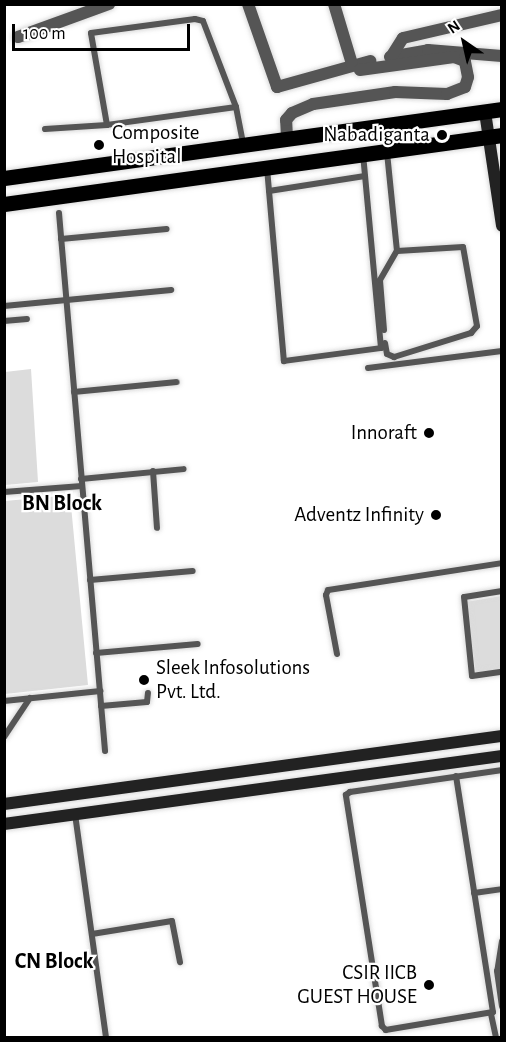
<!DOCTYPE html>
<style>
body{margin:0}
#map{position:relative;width:506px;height:1042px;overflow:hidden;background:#fff;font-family:"Alegreya Sans",sans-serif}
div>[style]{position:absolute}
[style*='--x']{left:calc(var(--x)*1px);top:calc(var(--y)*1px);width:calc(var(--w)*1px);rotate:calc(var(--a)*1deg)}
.green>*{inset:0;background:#dcdcdc}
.roads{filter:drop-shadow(0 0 2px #dbdbdb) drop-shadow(0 0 2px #dbdbdb)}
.lane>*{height:6px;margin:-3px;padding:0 3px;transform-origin:3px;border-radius:3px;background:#555}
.street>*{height:12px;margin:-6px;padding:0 6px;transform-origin:6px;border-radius:6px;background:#555}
.secondary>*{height:12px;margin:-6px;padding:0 6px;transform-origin:6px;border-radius:6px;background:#222}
.primary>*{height:15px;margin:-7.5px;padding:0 7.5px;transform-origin:7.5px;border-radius:7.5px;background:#000}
.dots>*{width:16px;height:16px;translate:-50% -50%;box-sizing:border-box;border:3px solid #fff;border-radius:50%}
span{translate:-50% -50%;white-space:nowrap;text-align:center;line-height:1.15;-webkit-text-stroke:4.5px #fff;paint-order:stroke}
.poi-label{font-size:21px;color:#000}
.left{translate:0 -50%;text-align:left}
.right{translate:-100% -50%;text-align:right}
.neighbourhood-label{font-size:22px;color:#000;font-weight:700}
.frame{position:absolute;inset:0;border:6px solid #000;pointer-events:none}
.north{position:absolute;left:434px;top:12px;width:60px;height:60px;-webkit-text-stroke:4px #fff;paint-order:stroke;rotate:326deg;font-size:16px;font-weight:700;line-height:24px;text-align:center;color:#000}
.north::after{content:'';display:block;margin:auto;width:21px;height:27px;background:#000;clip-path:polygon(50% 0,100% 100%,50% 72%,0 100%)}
.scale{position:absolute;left:12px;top:24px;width:178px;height:27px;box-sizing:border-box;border:3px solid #000;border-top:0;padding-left:8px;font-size:18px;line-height:21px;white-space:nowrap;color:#000;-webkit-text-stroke:4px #fff;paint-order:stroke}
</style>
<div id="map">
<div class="green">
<div style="clip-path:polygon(31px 369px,38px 482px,5px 485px,5px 372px)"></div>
<div style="clip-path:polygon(70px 495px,88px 685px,5px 694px,5px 501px)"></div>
<div style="clip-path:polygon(501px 596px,501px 670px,476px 674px,466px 602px)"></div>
</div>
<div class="roads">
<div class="lane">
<div style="--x:236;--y:107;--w:130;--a:172.1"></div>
<div style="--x:107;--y:125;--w:93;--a:-99.9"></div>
<div style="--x:91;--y:33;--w:105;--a:-7.7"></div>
<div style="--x:195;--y:19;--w:8;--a:14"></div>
<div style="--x:203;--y:21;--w:92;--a:69"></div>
<div style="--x:236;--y:107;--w:38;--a:79"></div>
<div style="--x:45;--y:129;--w:62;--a:-3.7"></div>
<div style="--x:267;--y:168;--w:194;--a:85"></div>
<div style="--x:284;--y:361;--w:98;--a:-7.6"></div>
<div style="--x:381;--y:348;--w:194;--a:-95.3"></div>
<div style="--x:269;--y:191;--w:97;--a:-8.9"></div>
<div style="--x:59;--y:213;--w:540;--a:85.11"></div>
<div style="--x:61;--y:239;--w:106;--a:-5.4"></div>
<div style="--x:4;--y:306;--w:168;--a:-5.5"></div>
<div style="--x:4;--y:321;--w:23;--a:-5"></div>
<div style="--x:384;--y:330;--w:50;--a:-94.6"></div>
<div style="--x:380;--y:280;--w:34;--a:-60"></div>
<div style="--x:385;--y:343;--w:11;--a:80"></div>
<div style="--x:387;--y:354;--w:8;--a:23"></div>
<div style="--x:394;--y:357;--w:81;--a:-17.3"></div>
<div style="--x:471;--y:333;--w:9;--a:-49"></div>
<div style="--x:477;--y:326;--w:80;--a:-100"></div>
<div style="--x:463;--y:247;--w:66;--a:176.5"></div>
<div style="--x:397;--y:251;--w:100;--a:-95.8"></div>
<div style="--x:368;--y:368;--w:135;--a:-7.2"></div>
<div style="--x:74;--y:392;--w:103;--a:-5.5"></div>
<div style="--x:153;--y:471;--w:57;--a:86"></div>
<div style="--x:81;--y:479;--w:103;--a:-5.5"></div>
<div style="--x:4;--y:492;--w:78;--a:-4.4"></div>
<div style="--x:90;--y:580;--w:103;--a:-5"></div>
<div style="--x:502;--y:591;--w:38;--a:171"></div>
<div style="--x:464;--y:597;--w:79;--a:84.2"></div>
<div style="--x:472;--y:676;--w:30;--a:-8"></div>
<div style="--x:96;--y:653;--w:102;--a:-5"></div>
<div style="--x:337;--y:654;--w:60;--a:-100.6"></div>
<div style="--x:326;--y:595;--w:5;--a:-68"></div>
<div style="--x:328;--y:590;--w:176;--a:-8.8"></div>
<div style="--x:4;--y:701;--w:97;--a:-5.9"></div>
<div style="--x:101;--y:706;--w:46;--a:-5"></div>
<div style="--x:147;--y:702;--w:9;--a:-84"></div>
<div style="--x:4;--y:737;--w:47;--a:-56.3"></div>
<div style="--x:456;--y:776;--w:239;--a:81.1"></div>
<div style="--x:493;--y:1012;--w:109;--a:170.5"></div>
<div style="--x:386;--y:1030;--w:6;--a:-135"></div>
<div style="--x:382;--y:1026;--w:234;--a:-98.9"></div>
<div style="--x:346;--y:795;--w:5;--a:-37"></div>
<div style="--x:350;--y:792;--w:154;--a:-8.2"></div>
<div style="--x:75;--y:814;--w:226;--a:82.1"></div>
<div style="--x:474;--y:893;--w:28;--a:-8"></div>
<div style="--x:92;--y:934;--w:81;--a:-9.2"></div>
<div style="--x:172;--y:921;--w:42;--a:79"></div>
<div style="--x:502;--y:941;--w:30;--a:99"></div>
<div style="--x:497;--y:971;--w:36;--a:82"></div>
<div style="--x:491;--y:1014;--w:25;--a:78"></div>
</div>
<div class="street">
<div style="--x:248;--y:4;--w:88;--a:70.7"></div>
<div style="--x:277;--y:87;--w:97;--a:-15.6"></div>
<div style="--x:334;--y:4;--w:63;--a:73.3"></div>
<div style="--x:18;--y:37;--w:97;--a:-19.9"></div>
<div style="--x:390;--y:57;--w:39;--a:-10"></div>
<div style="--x:428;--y:50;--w:74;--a:4.6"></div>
<div style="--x:391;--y:57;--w:22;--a:-58"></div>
<div style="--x:403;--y:38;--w:102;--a:-13.1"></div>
<div style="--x:287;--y:137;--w:17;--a:-93"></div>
<div style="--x:286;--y:120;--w:9;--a:-49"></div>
<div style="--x:292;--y:113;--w:23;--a:-23"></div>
<div style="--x:313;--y:104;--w:83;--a:-8.3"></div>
<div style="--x:395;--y:92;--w:52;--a:2.2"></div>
<div style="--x:447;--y:94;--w:19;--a:-21"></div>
<div style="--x:465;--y:87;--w:10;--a:-73"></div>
<div style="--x:468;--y:77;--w:16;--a:-101"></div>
<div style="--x:465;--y:61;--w:12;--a:-160"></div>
<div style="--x:454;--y:57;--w:95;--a:172.1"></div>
</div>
<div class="secondary">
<div style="--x:485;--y:112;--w:115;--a:81.5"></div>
<div style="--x:4;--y:804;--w:503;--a:-7.78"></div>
<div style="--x:4;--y:824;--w:503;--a:-7.78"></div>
</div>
<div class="primary">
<div style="--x:4;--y:178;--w:503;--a:-7.89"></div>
<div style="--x:4;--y:204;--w:503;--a:-7.89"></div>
</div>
</div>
<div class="dots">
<div style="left:442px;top:135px;background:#000"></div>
<div style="left:99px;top:145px;background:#000"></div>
<div style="left:429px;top:433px;background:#000"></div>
<div style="left:436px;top:515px;background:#000"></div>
<div style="left:144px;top:680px;background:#000"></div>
<div style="left:429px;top:985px;background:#000"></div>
</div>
<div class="poi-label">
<span class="left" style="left:112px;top:145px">Composite<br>Hospital</span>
<span class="right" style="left:430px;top:135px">Nabadiganta</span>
<span class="right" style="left:417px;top:433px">Innoraft</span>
<span class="right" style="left:424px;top:515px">Adventz Infinity</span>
<span class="left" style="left:156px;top:680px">Sleek Infosolutions<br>Pvt. Ltd.</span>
<span class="right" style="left:417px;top:985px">CSIR IICB<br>GUEST HOUSE</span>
</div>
<div class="neighbourhood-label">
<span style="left:62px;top:504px">BN Block</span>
<span style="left:54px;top:962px">CN Block</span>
</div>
<div class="frame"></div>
<div class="north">N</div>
<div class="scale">100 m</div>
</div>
